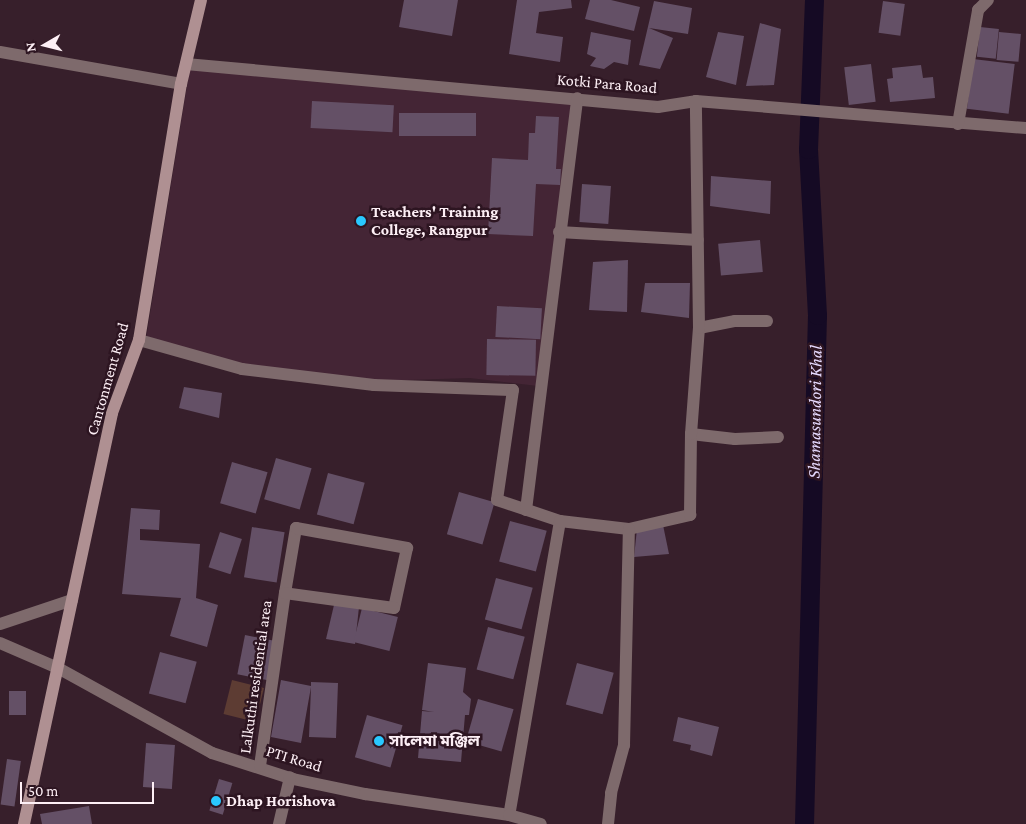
<!DOCTYPE html>
<meta charset="utf-8">
<style>
body{margin:0}
#map{position:relative;width:1026px;height:824px;overflow:hidden;background:#371f2b;font-family:"Crimson Pro","Noto Sans Bengali",serif}
div>[style]{position:absolute}
[style*='--x']{left:calc(var(--x)*1px);top:calc(var(--y)*1px);width:calc(var(--w)*1px);rotate:calc(var(--a)*1deg)}
.built>*{inset:0;background:#442535}
.green>*{inset:0;background:#5d3c33;transform-origin:0 0}
.canal>*{height:19px;margin:-9.5px;padding:0 9.5px;transform-origin:9.5px;border-radius:9.5px;background:#150a24}
.building>*{inset:0;background:#645066;transform-origin:0 0}
.minor>*{height:12px;margin:-6px;padding:0 6px;transform-origin:6px;border-radius:6px;background:#7e6a6c}
.secondary>*{height:12px;margin:-6px;padding:0 6px;transform-origin:6px;border-radius:6px;background:#af9092}
.dots>*{width:14px;height:14px;translate:-50% -50%;box-sizing:border-box;border:2px solid #2d1521;border-radius:50%}
span{translate:-50% -50%;white-space:nowrap;text-align:center;line-height:1.15;-webkit-text-stroke:5px #2d1521;paint-order:stroke}
.street-label{font-size:16px;color:#fdeff5}
.poi-label{font-size:16px;color:#fdeff5;font-weight:700}
.left{translate:0 -50%;text-align:left}
.water-label{font-size:18px;color:#e7dbff;font-style:italic}
.north{position:absolute;left:20px;top:20px;width:50px;height:50px;-webkit-text-stroke:4px #2d1521;paint-order:stroke;rotate:262deg;font-size:14px;font-weight:700;line-height:20px;text-align:center;color:#fdeff5}
.north::after{content:'';display:block;margin:auto;width:18px;height:22px;background:#fdeff5;clip-path:polygon(50% 0,100% 100%,50% 72%,0 100%)}
.scale{position:absolute;left:20px;top:782px;width:134px;height:22px;box-sizing:border-box;border:2px solid #fdeff5;border-top:0;padding-left:6px;font-size:15px;line-height:18px;white-space:nowrap;color:#fdeff5;-webkit-text-stroke:4px #2d1521;paint-order:stroke}
</style>
<div id="map">
<div class="built">
<div style="clip-path:polygon(190px 67px,571px 103px,538px 386px,470px 378px,375px 381px,243px 364px,146px 339px)"></div>
</div>
<div class="green">
<div style="left:232px;top:680px;width:33px;height:35px;rotate:14deg"></div>
</div>
<div class="canal">
<div style="--x:804;--y:824;--w:509;--a:-88.54"></div>
<div style="--x:817;--y:315;--w:166;--a:-93.1"></div>
<div style="--x:808;--y:149;--w:149;--a:-87.7"></div>
</div>
<div class="building">
<div style="clip-path:polygon(404px 0,458px 0,452px 36px,399px 27px)"></div>
<div style="clip-path:polygon(517px 0,571px 0,572px 8px,539px 12px,536px 33px,563px 37px,560px 62px,509px 54px)"></div>
<div style="clip-path:polygon(590px 0,611px 0,640px 7px,634px 31px,585px 19px)"></div>
<div style="clip-path:polygon(654px 1px,692px 8px,688px 34px,649px 28px,673px 38px,660px 69px,639px 65px)"></div>
<div style="left:883px;top:1px;width:22px;height:32px;rotate:8deg"></div>
<div style="clip-path:polygon(760px 23px,781px 29px,774px 85px,746px 86px)"></div>
<div style="left:980px;top:27px;width:19px;height:30px;rotate:6deg"></div>
<div style="clip-path:polygon(591px 32px,631px 40px,628px 65px,614px 62px,604px 69px,590px 66px,596px 58px,587px 54px)"></div>
<div style="clip-path:polygon(718px 32px,744px 36px,736px 85px,706px 77px)"></div>
<div style="left:999px;top:32px;width:22px;height:28px;rotate:5deg"></div>
<div style="left:973px;top:59px;width:42px;height:50px;rotate:7deg"></div>
<div style="left:871px;top:64px;width:38px;height:27px;rotate:83deg"></div>
<div style="clip-path:polygon(921px 65px,923px 78px,933px 77px,935px 98px,890px 102px,887px 79px,893px 78px,892px 68px)"></div>
<div style="left:312px;top:101px;width:82px;height:27px;rotate:3deg"></div>
<div style="left:399px;top:113px;width:77px;height:23px"></div>
<div style="clip-path:polygon(536px 116px,559px 117px,556px 169px,561px 169px,560px 185px,536px 184px,533px 236px,488px 234px,492px 158px,528px 160px,529px 133px,535px 133px)"></div>
<div style="clip-path:polygon(711px 176px,771px 181px,770px 214px,710px 206px)"></div>
<div style="left:582px;top:184px;width:29px;height:38px;rotate:4deg"></div>
<div style="left:760px;top:240px;width:32px;height:42px;rotate:85deg"></div>
<div style="clip-path:polygon(628px 260px,627px 312px,589px 310px,593px 262px)"></div>
<div style="clip-path:polygon(645px 283px,690px 283px,689px 318px,641px 312px)"></div>
<div style="left:497px;top:306px;width:45px;height:31px;rotate:3deg"></div>
<div style="left:487px;top:339px;width:49px;height:36px;rotate:1deg"></div>
<div style="clip-path:polygon(184px 387px,222px 393px,219px 418px,179px 408px)"></div>
<div style="left:276px;top:458px;width:37px;height:43px;rotate:16deg"></div>
<div style="left:232px;top:462px;width:37px;height:43px;rotate:16deg"></div>
<div style="left:328px;top:473px;width:38px;height:43px;rotate:15deg"></div>
<div style="left:459px;top:492px;width:37px;height:44px;rotate:16deg"></div>
<div style="clip-path:polygon(131px 508px,160px 510px,159px 530px,140px 529px,140px 540px,200px 544px,196px 598px,218px 605px,207px 647px,170px 636px,181px 598px,122px 594px)"></div>
<div style="left:510px;top:521px;width:38px;height:42px;rotate:15deg"></div>
<div style="clip-path:polygon(663px 525px,669px 554px,634px 557px,637px 529px)"></div>
<div style="left:252px;top:527px;width:33px;height:51px;rotate:9deg"></div>
<div style="left:220px;top:532px;width:23px;height:37px;rotate:18deg"></div>
<div style="left:496px;top:578px;width:38px;height:43px;rotate:15deg"></div>
<div style="clip-path:polygon(334px 605px,359px 607px,355px 644px,326px 639px)"></div>
<div style="left:362px;top:608px;width:37px;height:35px;rotate:14deg"></div>
<div style="left:488px;top:627px;width:38px;height:44px;rotate:15deg"></div>
<div style="left:245px;top:635px;width:31px;height:40px;rotate:11deg"></div>
<div style="left:160px;top:652px;width:38px;height:43px;rotate:15deg"></div>
<div style="clip-path:polygon(428px 663px,466px 668px,463px 692px,471px 699px,469px 715px,465px 715px,461px 762px,418px 758px,422px 711px,434px 712px,422px 710px)"></div>
<div style="left:577px;top:663px;width:38px;height:43px;rotate:15deg"></div>
<div style="clip-path:polygon(281px 680px,311px 686px,311px 682px,338px 683px,336px 738px,309px 737px,311px 687px,301px 743px,271px 737px)"></div>
<div style="left:9px;top:691px;width:17px;height:24px"></div>
<div style="left:478px;top:699px;width:37px;height:44px;rotate:16deg"></div>
<div style="left:367px;top:715px;width:37px;height:44px;rotate:16deg"></div>
<div style="clip-path:polygon(678px 717px,719px 727px,712px 756px,690px 750px,691px 745px,673px 741px)"></div>
<div style="left:146px;top:743px;width:29px;height:44px;rotate:4deg"></div>
<div style="left:7px;top:759px;width:14px;height:46px;rotate:8deg"></div>
<div style="left:219px;top:779px;width:14px;height:33px;rotate:17deg"></div>
<div style="clip-path:polygon(89px 806px,92px 824px,42px 824px,40px 814px)"></div>
</div>
<div class="minor">
<div style="--x:0;--y:52;--w:184;--a:10"></div>
<div style="--x:186;--y:64;--w:474;--a:5.2"></div>
<div style="--x:658;--y:107;--w:38;--a:-9"></div>
<div style="--x:696;--y:101;--w:331;--a:4.7"></div>
<div style="--x:958;--y:124;--w:116;--a:-80"></div>
<div style="--x:978;--y:10;--w:14;--a:-45"></div>
<div style="--x:559;--y:232;--w:139;--a:3.3"></div>
<div style="--x:699;--y:328;--w:37;--a:-11"></div>
<div style="--x:735;--y:321;--w:32;--a:0"></div>
<div style="--x:139;--y:340;--w:107;--a:15.7"></div>
<div style="--x:242;--y:369;--w:133;--a:6.9"></div>
<div style="--x:374;--y:385;--w:139;--a:2.1"></div>
<div style="--x:513;--y:390;--w:111;--a:98.3"></div>
<div style="--x:497;--y:500;--w:66;--a:18.4"></div>
<div style="--x:560;--y:521;--w:298;--a:99.8"></div>
<div style="--x:691;--y:434;--w:44;--a:6.5"></div>
<div style="--x:735;--y:439;--w:43;--a:-2.7"></div>
<div style="--x:526;--y:510;--w:415;--a:-82.9"></div>
<div style="--x:560;--y:521;--w:69;--a:6.6"></div>
<div style="--x:629;--y:529;--w:63;--a:-12.9"></div>
<div style="--x:690;--y:515;--w:81;--a:-89.3"></div>
<div style="--x:691;--y:434;--w:106;--a:-85.7"></div>
<div style="--x:699;--y:328;--w:227;--a:-90.8"></div>
<div style="--x:0;--y:624;--w:76;--a:-18.4"></div>
<div style="--x:0;--y:643;--w:63;--a:23.3"></div>
<div style="--x:58;--y:668;--w:176;--a:28.9"></div>
<div style="--x:212;--y:753;--w:85;--a:17.8"></div>
<div style="--x:293;--y:779;--w:74;--a:11.8"></div>
<div style="--x:365;--y:794;--w:146;--a:8.3"></div>
<div style="--x:509;--y:815;--w:33;--a:16"></div>
<div style="--x:260;--y:766;--w:175;--a:-81.8"></div>
<div style="--x:285;--y:593;--w:66;--a:-80.4"></div>
<div style="--x:296;--y:528;--w:113;--a:10.2"></div>
<div style="--x:407;--y:548;--w:61;--a:102.2"></div>
<div style="--x:394;--y:608;--w:110;--a:-172.2"></div>
<div style="--x:279;--y:824;--w:48;--a:-76.8"></div>
<div style="--x:608;--y:824;--w:31;--a:-84"></div>
<div style="--x:611;--y:793;--w:50;--a:-74.8"></div>
<div style="--x:624;--y:745;--w:216;--a:-88.7"></div>
</div>
<div class="secondary">
<div style="--x:24;--y:824;--w:420;--a:-77.9"></div>
<div style="--x:112;--y:413;--w:78;--a:-69.7"></div>
<div style="--x:139;--y:340;--w:259;--a:-80.7"></div>
<div style="--x:181;--y:84;--w:86;--a:-76.6"></div>
</div>
<div class="dots">
<div style="left:361px;top:221px;background:#29c8ff"></div>
<div style="left:379px;top:741px;background:#29c8ff"></div>
<div style="left:216px;top:801px;background:#29c8ff"></div>
</div>
<div class="street-label">
<span style="left:607px;top:84px;rotate:5deg">Kotki Para Road</span>
<span style="left:108px;top:379px;rotate:-74deg">Cantonment Road</span>
<span style="left:256px;top:677px;rotate:-82deg">Lalkuthi residential area</span>
<span style="left:294px;top:759px;rotate:17deg">PTI Road</span>
</div>
<div class="poi-label">
<span class="left" style="left:371px;top:221px">Teachers' Training<br>College, Rangpur</span>
<span class="left" style="left:389px;top:741px">সালেমা মঞ্জিল</span>
<span class="left" style="left:226px;top:801px">Dhap Horishova</span>
</div>
<div class="water-label">
<span style="left:815px;top:412px;rotate:-89deg">Shamasundori Khal</span>
</div>
<div class="north">N</div>
<div class="scale">50 m</div>
</div>
